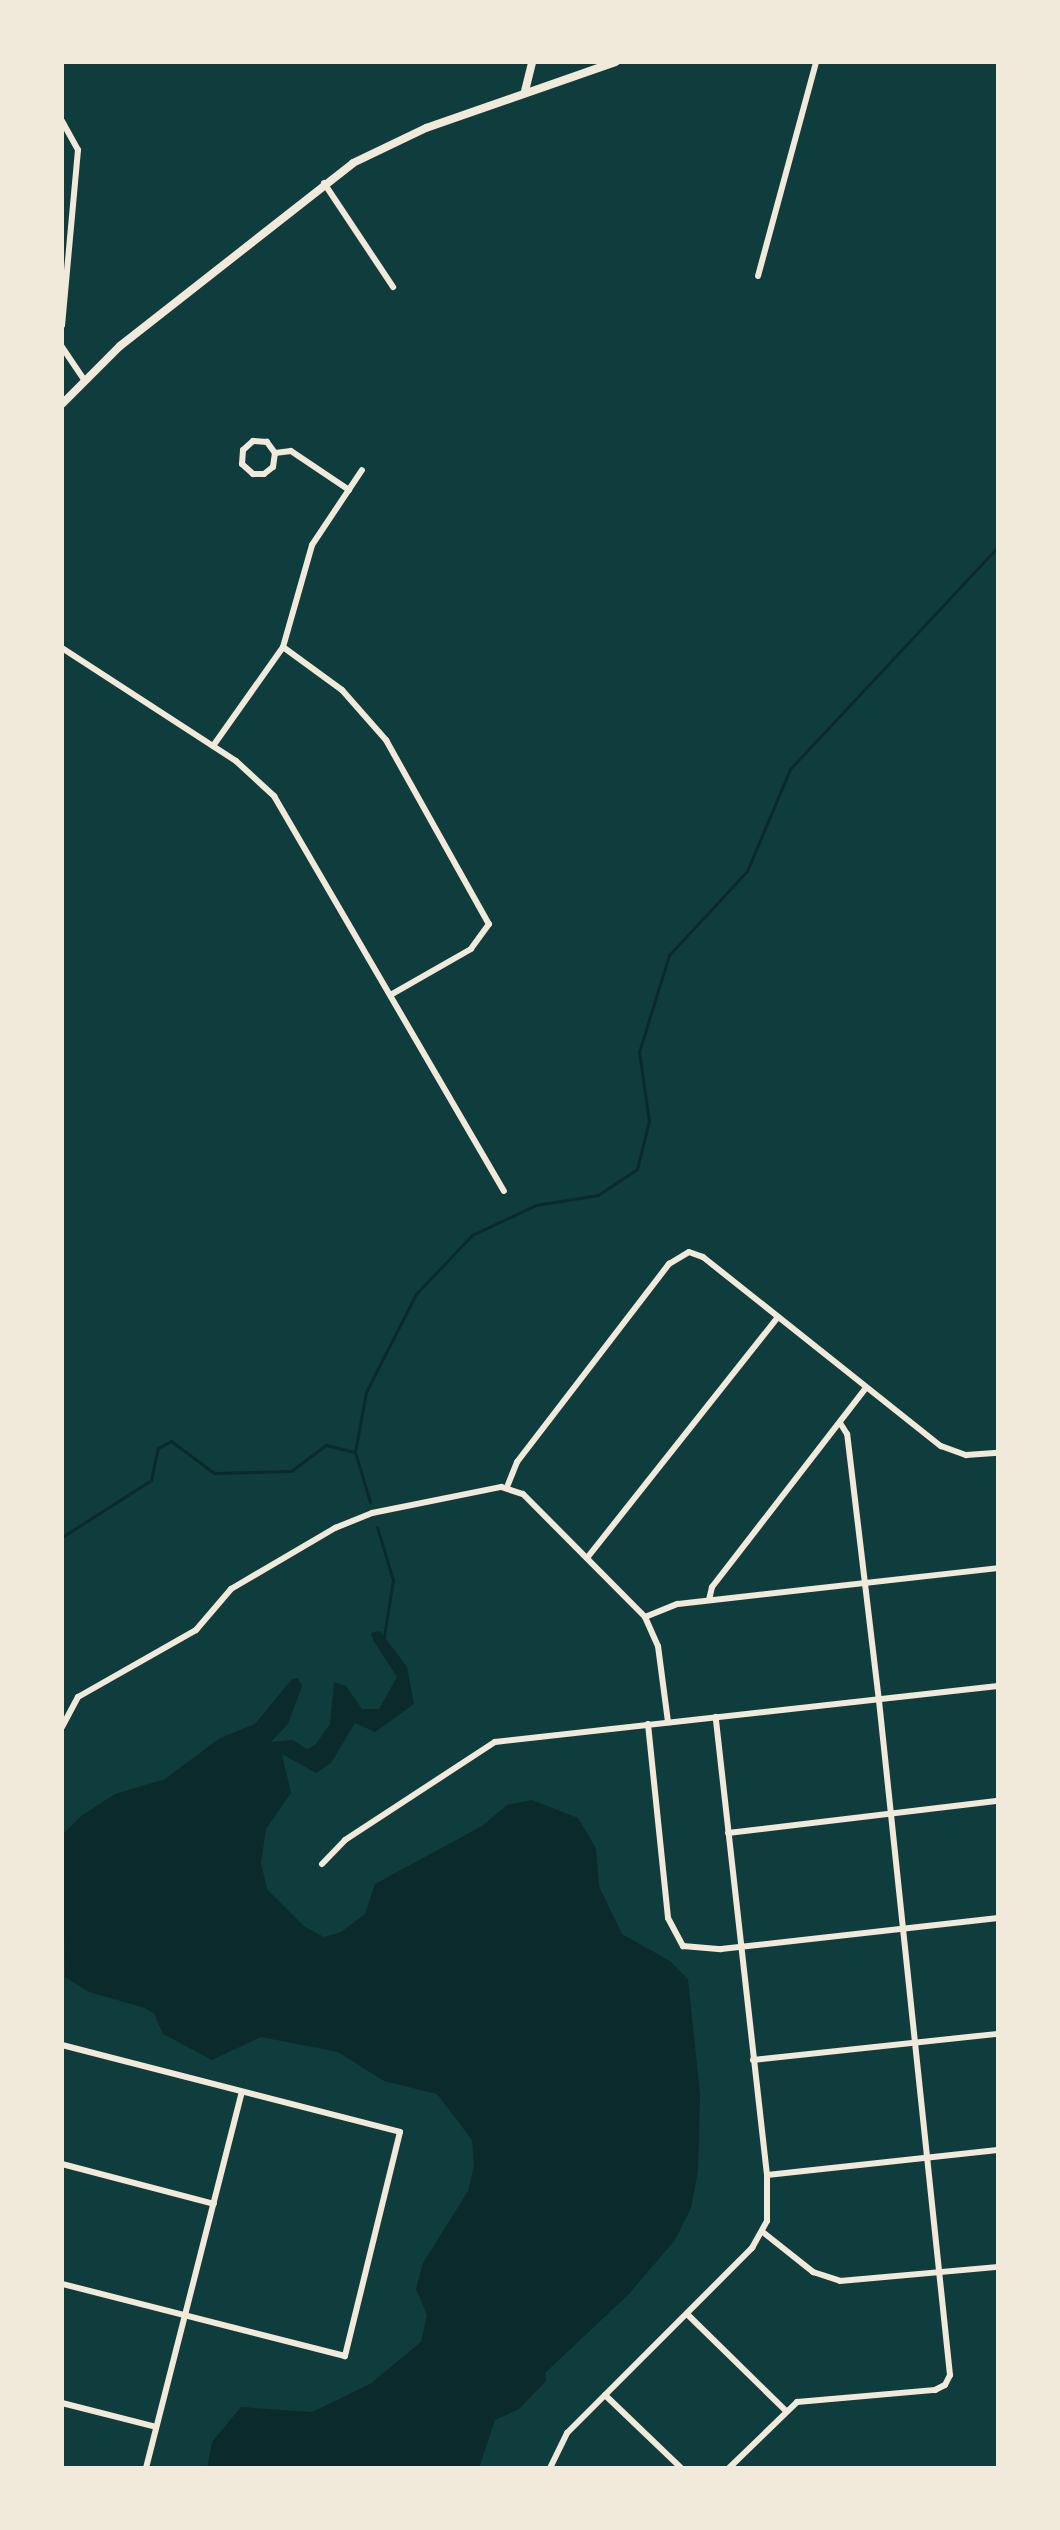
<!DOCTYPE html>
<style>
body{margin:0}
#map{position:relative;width:1060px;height:2530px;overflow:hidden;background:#0f3d3e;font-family:Quicksand,sans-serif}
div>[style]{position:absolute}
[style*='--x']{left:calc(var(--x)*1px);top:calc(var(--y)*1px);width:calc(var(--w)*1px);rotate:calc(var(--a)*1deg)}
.water>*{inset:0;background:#0a2a2b}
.stream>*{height:3px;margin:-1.5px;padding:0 1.5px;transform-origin:1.5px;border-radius:1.5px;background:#0a2a2b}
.minor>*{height:6px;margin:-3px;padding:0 3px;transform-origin:3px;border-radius:3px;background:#f1e9da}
.secondary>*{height:8px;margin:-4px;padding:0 4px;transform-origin:4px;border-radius:4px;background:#f1e9da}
span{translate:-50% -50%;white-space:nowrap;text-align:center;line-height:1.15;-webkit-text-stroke:7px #f1e9da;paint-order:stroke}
.frame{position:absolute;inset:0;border:64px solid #f1e9da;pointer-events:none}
</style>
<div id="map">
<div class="water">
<div style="clip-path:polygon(380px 1631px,407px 1667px,414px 1704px,375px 1732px,355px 1723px,331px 1763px,316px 1773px,282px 1754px,291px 1793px,266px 1829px,261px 1863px,267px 1889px,305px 1927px,324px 1937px,341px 1932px,365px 1914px,375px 1884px,482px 1826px,507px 1805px,532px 1800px,578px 1818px,596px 1848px,599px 1886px,622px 1934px,670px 1961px,688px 1979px,700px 2094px,698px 2171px,691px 2208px,675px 2240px,628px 2295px,545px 2373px,546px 2381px,519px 2409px,495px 2420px,479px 2468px,207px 2468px,212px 2442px,241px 2407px,312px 2412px,370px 2384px,421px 2342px,427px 2315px,416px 2289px,423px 2263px,468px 2191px,474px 2165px,472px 2140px,437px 2094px,384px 2081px,338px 2052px,261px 2037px,212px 2060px,163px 2034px,154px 2014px,145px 2008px,89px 1992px,65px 1977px,62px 1835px,81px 1816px,115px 1794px,165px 1779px,220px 1738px,255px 1724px,292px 1679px,298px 1678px,302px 1686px,288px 1724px,271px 1742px,293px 1740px,307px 1749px,315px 1745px,330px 1724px,334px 1682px,346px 1686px,362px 1709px,379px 1709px,397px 1677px,373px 1640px,371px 1633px)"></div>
</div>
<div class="stream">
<div style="--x:370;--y:1502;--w:52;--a:-106.7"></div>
<div style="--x:355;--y:1452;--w:61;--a:-79.6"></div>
<div style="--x:366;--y:1392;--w:110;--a:-63"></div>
<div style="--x:416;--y:1294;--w:81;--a:-46.5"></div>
<div style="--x:472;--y:1235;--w:71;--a:-25.1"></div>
<div style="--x:536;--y:1205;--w:63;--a:-9.2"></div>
<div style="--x:598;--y:1195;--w:47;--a:-33.7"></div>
<div style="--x:637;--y:1169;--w:49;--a:-76"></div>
<div style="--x:649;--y:1121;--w:70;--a:-98.2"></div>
<div style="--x:639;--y:1052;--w:102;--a:-72.8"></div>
<div style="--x:669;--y:955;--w:115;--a:-47.1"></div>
<div style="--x:747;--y:871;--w:111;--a:-67.1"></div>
<div style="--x:790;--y:769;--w:304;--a:-46.9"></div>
<div style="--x:377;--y:1527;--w:55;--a:73.2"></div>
<div style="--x:393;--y:1580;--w:57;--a:99.1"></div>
<div style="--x:62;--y:1537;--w:106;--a:-32.6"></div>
<div style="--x:151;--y:1480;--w:33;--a:-78"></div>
<div style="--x:158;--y:1448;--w:15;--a:-28"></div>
<div style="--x:171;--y:1441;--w:54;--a:36.7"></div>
<div style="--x:214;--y:1473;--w:77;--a:-1.5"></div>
<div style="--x:291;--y:1471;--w:44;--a:-36.6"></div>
<div style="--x:326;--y:1445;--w:29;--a:14"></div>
</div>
<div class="minor">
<div style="--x:62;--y:121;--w:33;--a:61"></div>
<div style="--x:78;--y:150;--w:176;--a:95.2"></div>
<div style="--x:324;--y:183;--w:125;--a:56.4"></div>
<div style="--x:758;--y:276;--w:222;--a:-74.8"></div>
<div style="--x:62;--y:347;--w:40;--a:56"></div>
<div style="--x:275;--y:453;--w:14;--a:-126"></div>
<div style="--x:267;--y:442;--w:14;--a:-176"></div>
<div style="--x:253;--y:441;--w:13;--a:138"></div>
<div style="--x:243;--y:450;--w:14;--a:94"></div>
<div style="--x:242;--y:464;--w:15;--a:42"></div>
<div style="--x:253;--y:474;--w:11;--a:0"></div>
<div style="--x:264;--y:474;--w:11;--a:-38"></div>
<div style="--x:273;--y:467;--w:14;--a:-82"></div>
<div style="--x:275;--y:453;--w:16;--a:-7"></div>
<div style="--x:291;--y:451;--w:70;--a:33.9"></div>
<div style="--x:283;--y:647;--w:73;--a:36.1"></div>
<div style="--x:342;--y:690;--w:67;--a:48.7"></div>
<div style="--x:386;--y:740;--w:211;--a:60.8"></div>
<div style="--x:489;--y:924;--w:31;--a:126"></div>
<div style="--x:471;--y:949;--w:91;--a:150.3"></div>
<div style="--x:62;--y:648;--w:207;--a:33"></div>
<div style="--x:236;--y:761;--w:52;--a:42.6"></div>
<div style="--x:274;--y:796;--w:457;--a:59.8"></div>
<div style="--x:213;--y:746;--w:121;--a:-54.7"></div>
<div style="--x:283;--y:647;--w:106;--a:-74.1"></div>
<div style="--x:312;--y:545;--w:90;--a:-56.3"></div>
<div style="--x:507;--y:1487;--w:27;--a:-68"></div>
<div style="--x:517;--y:1462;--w:250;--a:-52.5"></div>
<div style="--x:669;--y:1264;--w:23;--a:-31"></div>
<div style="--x:689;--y:1252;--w:15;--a:20"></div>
<div style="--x:703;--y:1257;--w:304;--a:38.5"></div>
<div style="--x:941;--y:1446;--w:27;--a:20"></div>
<div style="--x:966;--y:1455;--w:32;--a:-4"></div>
<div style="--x:587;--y:1558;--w:306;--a:-51.6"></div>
<div style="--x:709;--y:1600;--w:13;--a:-77"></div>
<div style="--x:712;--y:1587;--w:252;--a:-52.3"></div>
<div style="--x:645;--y:1617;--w:35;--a:-22"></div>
<div style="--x:678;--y:1604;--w:322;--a:-6.4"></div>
<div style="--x:648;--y:1724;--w:195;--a:84.1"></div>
<div style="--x:668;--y:1918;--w:32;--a:62"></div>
<div style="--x:683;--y:1946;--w:38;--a:5"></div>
<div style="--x:721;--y:1949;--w:279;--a:-6.4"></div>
<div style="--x:62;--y:1727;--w:34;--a:-62"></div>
<div style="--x:78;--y:1697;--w:136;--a:-29.6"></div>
<div style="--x:196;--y:1630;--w:54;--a:-49.5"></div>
<div style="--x:231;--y:1589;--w:121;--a:-30.4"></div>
<div style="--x:335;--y:1528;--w:40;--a:-22"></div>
<div style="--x:372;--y:1513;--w:132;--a:-11.4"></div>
<div style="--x:501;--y:1487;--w:23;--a:18"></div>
<div style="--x:523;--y:1494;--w:173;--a:45.2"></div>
<div style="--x:645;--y:1617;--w:32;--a:66"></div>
<div style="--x:658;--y:1646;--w:77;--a:82.5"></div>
<div style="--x:728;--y:1833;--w:272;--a:-6.8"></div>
<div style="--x:322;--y:1864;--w:33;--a:-46"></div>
<div style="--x:345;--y:1840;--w:179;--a:-33.2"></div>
<div style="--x:495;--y:1742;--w:506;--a:-6.35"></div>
<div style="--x:62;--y:2045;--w:349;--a:14.4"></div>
<div style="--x:400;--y:2132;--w:231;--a:103.8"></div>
<div style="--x:345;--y:2356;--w:292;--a:-165.7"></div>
<div style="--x:753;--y:2060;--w:246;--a:-6.1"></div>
<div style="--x:62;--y:2164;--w:157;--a:14.7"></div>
<div style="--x:767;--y:2175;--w:232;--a:-6.2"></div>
<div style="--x:764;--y:2233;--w:63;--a:38.5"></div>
<div style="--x:813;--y:2272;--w:28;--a:18"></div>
<div style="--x:840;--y:2281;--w:159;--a:-5.1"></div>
<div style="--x:687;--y:2314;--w:137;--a:44.4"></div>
<div style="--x:605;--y:2395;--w:105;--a:43.8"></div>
<div style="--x:62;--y:2403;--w:97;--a:14.3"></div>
<div style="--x:146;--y:2468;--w:388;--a:-75.7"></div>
<div style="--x:550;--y:2468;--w:39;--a:-64"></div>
<div style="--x:567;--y:2433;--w:262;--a:-45"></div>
<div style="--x:752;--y:2248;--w:31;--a:-61"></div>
<div style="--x:767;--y:2221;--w:46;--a:-90"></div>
<div style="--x:767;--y:2175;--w:461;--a:-96.4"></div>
<div style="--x:729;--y:2468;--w:95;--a:-44.1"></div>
<div style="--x:797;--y:2402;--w:139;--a:-5"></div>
<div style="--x:935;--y:2390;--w:11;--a:-27"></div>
<div style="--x:945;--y:2385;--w:11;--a:-63"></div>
<div style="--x:950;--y:2375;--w:678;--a:-96.01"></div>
<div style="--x:879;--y:1701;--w:269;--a:-96.8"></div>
<div style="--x:847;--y:1434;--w:13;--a:-122"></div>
</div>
<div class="secondary">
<div style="--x:525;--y:91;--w:30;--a:-76"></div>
<div style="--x:62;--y:404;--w:82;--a:-45"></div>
<div style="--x:120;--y:346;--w:296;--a:-38.1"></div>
<div style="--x:353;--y:163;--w:81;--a:-25.6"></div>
<div style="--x:426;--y:128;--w:201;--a:-19.2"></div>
</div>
<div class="frame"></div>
</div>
